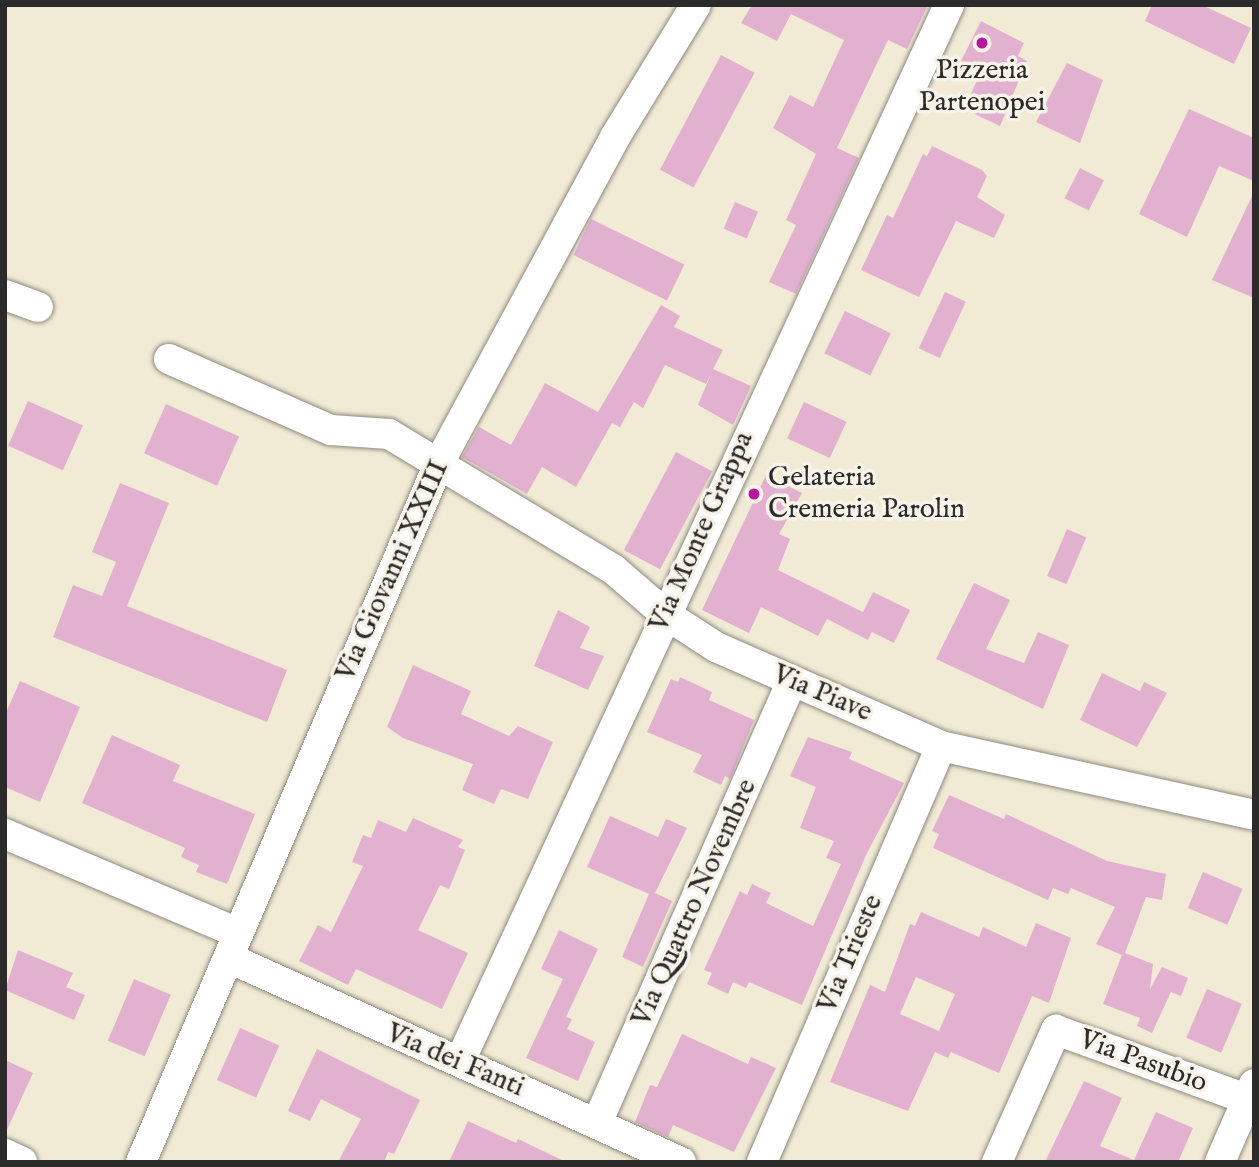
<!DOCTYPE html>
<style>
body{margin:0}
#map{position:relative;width:1259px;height:1167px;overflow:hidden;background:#f1ead4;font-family:"IM FELL English",serif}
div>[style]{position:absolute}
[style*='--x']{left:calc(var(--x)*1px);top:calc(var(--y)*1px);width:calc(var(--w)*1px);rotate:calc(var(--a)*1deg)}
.building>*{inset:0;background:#e2b1d0;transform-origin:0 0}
.roads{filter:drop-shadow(0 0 2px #8e8a80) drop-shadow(0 0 2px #8e8a80)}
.minor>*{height:30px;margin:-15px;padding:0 15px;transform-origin:15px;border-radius:15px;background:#fff}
.dots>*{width:19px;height:19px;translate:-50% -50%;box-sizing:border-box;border:4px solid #f7f3e8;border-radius:50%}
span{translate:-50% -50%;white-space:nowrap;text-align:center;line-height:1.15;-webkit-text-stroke:7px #f7f3e8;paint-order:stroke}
.poi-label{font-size:28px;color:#2b2b2b}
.left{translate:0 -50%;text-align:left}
.street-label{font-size:28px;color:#2b2b2b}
.frame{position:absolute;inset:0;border:7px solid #2b2b2b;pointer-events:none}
</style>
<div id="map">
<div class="building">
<div style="clip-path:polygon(752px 5px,928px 5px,907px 49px,888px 40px,837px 148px,859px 158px,796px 294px,769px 282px,796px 225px,786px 220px,816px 154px,773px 128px,790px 95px,813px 107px,844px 40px,791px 14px,777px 41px,741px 23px)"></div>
<div style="clip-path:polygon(1152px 5px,1202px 5px,1251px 28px,1234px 64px,1145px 21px)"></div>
<div style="clip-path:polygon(981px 21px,1024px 43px,1018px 56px,1027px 61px,1000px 126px,964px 109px,980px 74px,959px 65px)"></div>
<div style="left:721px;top:55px;width:38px;height:130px;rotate:28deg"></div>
<div style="clip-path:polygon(1067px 63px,1103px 80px,1080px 143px,1036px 122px)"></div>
<div style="clip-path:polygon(1189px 109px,1254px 138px,1254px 181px,1219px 166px,1187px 237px,1139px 214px)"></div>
<div style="clip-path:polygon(932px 146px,982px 170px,987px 176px,977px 197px,1005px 215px,994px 238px,956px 221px,919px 297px,861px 270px,887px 215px,893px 218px,923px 154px,927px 156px)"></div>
<div style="left:1080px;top:168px;width:27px;height:34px;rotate:27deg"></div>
<div style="clip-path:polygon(1254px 192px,1254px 298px,1212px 280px)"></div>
<div style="left:735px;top:202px;width:25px;height:29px;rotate:23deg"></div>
<div style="left:591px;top:219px;width:104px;height:40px;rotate:26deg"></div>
<div style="left:945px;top:292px;width:23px;height:62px;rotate:25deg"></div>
<div style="clip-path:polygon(661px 305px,680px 316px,674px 327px,723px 350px,713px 369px,751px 386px,733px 425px,698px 405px,711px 374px,706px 384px,665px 365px,643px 408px,634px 402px,620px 427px,612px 423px,576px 487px,542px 467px,527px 494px,462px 457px,479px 427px,511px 445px,545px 383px,598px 412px)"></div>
<div style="left:845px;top:311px;width:51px;height:47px;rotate:26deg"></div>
<div style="left:28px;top:401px;width:60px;height:49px;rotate:24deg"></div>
<div style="left:804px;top:402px;width:47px;height:40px;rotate:25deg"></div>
<div style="left:166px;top:404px;width:80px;height:54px;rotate:24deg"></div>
<div style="left:676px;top:452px;width:41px;height:111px;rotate:28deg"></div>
<div style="clip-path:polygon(766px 475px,802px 493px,779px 534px,790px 539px,778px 570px,863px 612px,873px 592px,910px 610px,894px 643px,872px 632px,868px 640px,827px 619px,818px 636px,761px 607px,749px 633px,702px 610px)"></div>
<div style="clip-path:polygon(120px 483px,169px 503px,127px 606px,287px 670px,267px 722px,53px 637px,73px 585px,102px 596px,116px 562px,92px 552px)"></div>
<div style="left:1067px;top:529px;width:21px;height:51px;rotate:23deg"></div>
<div style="clip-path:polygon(974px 583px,1010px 600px,986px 649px,1024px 663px,1038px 632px,1069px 645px,1043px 709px,936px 659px)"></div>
<div style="clip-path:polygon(558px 610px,590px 627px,580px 648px,604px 656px,588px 690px,534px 666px)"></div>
<div style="clip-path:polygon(413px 665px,471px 691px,461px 714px,509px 736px,518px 726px,553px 742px,528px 799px,501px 789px,494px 804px,462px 790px,473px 764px,403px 738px,387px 727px)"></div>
<div style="clip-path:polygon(1102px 673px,1140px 691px,1144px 682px,1167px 693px,1137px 747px,1080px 720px)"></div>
<div style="clip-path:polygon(680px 677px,712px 692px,709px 700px,754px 720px,730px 779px,725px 776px,721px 785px,693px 772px,702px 755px,647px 732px,671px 679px,678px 682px)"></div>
<div style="clip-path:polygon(20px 681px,80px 707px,40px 802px,5px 787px,5px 715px)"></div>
<div style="clip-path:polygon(112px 735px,180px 765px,173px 781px,255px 814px,227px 884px,196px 872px,199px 865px,181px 857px,185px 848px,82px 803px)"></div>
<div style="clip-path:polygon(808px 737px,852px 752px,849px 759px,904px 783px,866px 855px,802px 1005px,749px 982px,746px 988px,733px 982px,728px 994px,707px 984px,712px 973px,704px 970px,740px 891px,747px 895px,752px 884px,771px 893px,766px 903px,813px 926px,841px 864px,826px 858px,834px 841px,800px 828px,816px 787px,790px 776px)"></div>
<div style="clip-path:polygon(949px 795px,1004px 819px,1006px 814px,1107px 861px,1166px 874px,1162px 900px,1146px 897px,1125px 953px,1153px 964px,1150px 989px,1162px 967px,1188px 978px,1181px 996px,1171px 992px,1152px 1033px,1137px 1026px,1140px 1018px,1103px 1004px,1122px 955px,1096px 944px,1115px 907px,1071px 888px,1068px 894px,1053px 888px,1048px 900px,933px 848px,939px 834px,932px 831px)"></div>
<div style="clip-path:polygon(610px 816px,658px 837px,666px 819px,687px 828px,655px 893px,672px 901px,643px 967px,622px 957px,649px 894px,587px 867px)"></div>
<div style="clip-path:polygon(413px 818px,463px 840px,458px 847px,465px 850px,449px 889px,440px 885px,418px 930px,468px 953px,442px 1009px,356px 969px,348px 985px,299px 961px,318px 925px,331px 932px,363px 866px,352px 862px,363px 835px,371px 838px,378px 820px,406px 832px)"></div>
<div style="left:1203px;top:872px;width:43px;height:39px;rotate:23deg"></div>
<div style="clip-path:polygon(evenodd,921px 912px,979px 937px,983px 927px,1026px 947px,1036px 923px,1071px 938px,1049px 1003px,1032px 996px,999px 1073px,951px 1052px,948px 1058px,935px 1052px,908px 1111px,830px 1082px,870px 985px,885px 992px,910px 924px,915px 926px,921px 912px,916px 977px,955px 994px,939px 1031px,900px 1014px,916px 977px)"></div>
<div style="clip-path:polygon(559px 930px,598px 949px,566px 1017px,572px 1019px,567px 1029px,595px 1042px,578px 1081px,526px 1058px,563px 979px,541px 969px)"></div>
<div style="clip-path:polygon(18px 950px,73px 973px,66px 987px,85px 995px,74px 1020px,5px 990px)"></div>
<div style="left:134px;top:979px;width:40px;height:67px;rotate:23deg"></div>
<div style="left:1207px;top:989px;width:38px;height:53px;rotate:23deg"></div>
<div style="left:240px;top:1028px;width:43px;height:57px;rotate:24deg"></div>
<div style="clip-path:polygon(682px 1034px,748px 1064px,751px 1057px,776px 1068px,734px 1152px,673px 1125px,668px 1137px,635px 1122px,650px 1085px,657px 1087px)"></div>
<div style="clip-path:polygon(317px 1049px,420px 1100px,394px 1154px,388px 1152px,384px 1162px,338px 1162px,361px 1119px,321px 1099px,310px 1121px,288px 1111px)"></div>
<div style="clip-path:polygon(5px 1060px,33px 1073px,5px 1134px)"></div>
<div style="clip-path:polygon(1084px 1081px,1122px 1098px,1100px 1146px,1134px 1160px,1156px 1112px,1193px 1128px,1178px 1162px,1045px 1162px)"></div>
<div style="clip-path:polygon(468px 1121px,516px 1143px,518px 1139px,566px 1162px,449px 1162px)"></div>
</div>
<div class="roads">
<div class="minor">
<div style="--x:5;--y:295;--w:35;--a:20"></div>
<div style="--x:169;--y:359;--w:177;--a:23.7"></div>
<div style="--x:331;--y:430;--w:58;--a:3.9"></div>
<div style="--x:389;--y:434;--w:262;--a:31.1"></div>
<div style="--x:613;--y:569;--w:69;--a:40.9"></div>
<div style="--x:665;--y:614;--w:61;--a:32.9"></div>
<div style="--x:716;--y:647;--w:246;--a:23.7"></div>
<div style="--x:941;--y:746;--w:321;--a:12.4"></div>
<div style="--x:5;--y:834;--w:251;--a:23"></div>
<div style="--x:229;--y:958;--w:496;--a:24.3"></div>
<div style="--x:460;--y:1061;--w:1164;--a:-65.15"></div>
<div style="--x:597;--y:1123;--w:481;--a:-66.2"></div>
<div style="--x:5;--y:1154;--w:19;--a:25"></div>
<div style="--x:141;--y:1162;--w:762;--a:-66.9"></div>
<div style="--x:440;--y:461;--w:368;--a:-61.6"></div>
<div style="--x:615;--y:137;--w:155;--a:-58.5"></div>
<div style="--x:762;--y:1162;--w:453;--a:-66.7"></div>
<div style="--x:997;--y:1162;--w:145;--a:-65.9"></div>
<div style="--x:1056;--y:1030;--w:203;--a:19.9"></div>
<div style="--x:1220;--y:1162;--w:85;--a:-66.4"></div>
</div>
</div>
<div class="dots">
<div style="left:982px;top:43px;background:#b5179e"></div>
<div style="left:754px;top:494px;background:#b5179e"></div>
</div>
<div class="poi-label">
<span style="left:982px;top:87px">Pizzeria<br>Partenopei</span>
<span class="left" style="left:768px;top:494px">Gelateria<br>Cremeria Parolin</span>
</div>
<div class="street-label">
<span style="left:702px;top:532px;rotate:-66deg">Via Monte Grappa</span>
<span style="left:393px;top:571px;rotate:-66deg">Via Giovanni XXIII</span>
<span style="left:822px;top:694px;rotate:23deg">Via Piave</span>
<span style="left:695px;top:903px;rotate:-66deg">Via Quattro Novembre</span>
<span style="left:851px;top:954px;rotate:-67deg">Via Trieste</span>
<span style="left:455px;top:1061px;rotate:23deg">Via dei Fanti</span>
<span style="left:1143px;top:1062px;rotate:20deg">Via Pasubio</span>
</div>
<div class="frame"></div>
</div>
